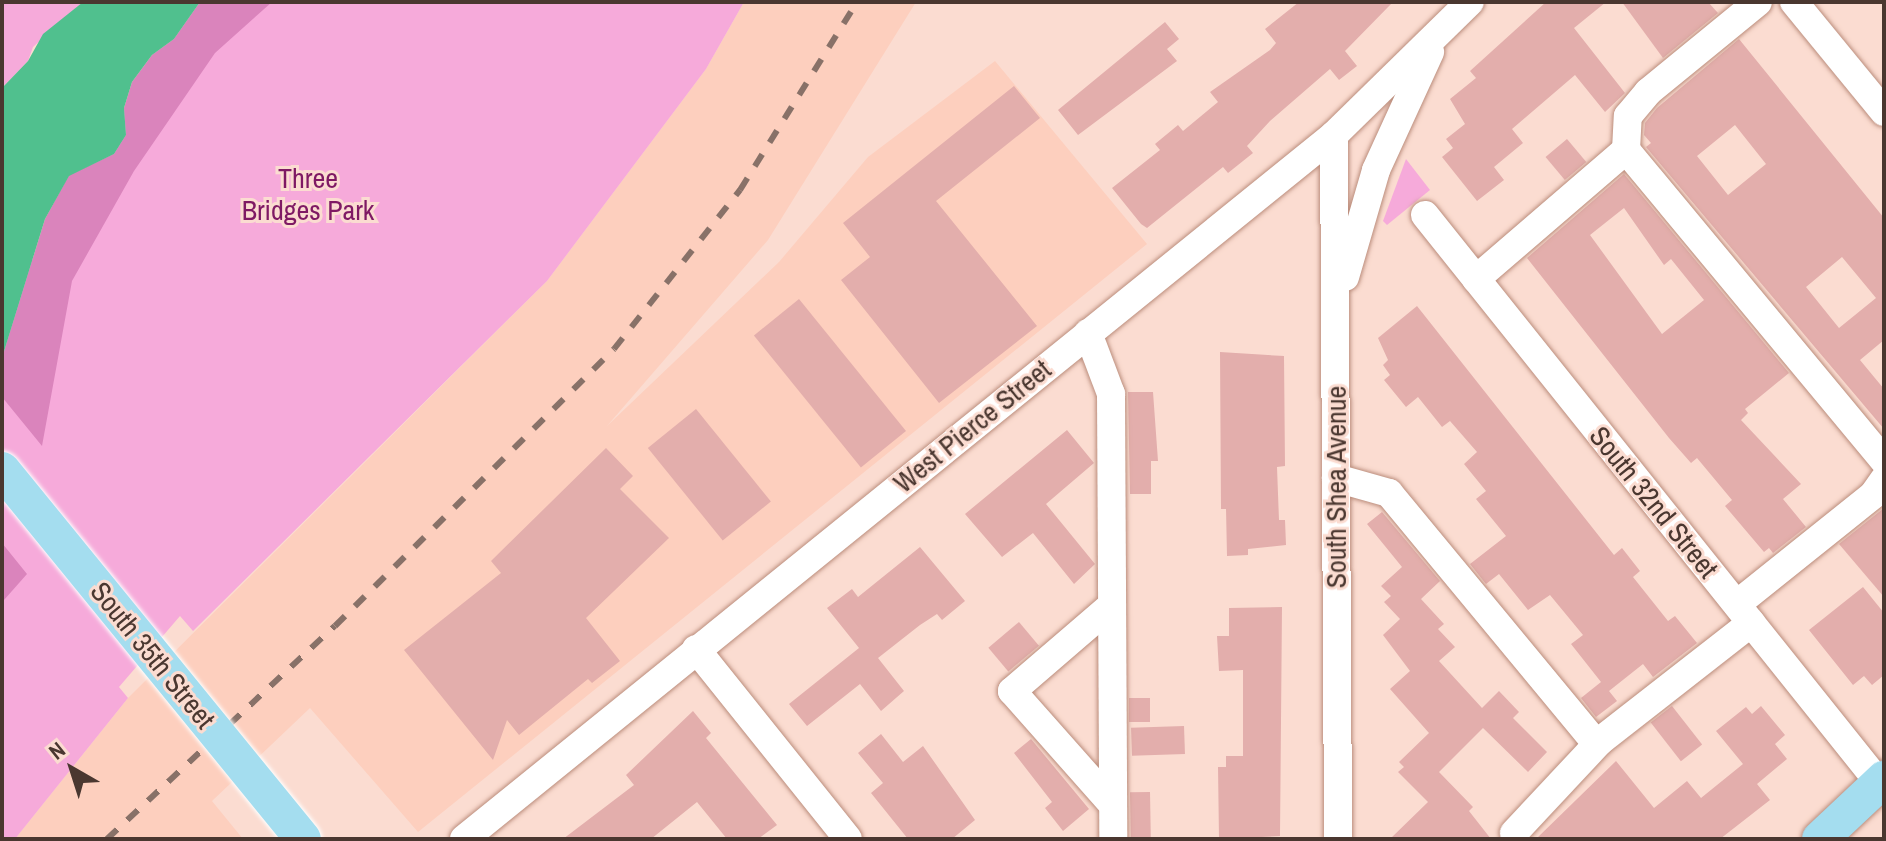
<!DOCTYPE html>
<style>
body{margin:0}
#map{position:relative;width:1886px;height:841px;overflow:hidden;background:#fbdcd1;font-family:"Archivo Narrow",sans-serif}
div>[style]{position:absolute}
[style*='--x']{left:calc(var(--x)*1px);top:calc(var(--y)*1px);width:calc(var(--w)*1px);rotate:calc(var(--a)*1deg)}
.built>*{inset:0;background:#fdcfbe}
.green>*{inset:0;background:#f6aada}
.forest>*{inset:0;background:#da84bc}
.water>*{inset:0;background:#50c08e}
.building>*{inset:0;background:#e3aeac;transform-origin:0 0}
.roads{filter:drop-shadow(0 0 2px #bb8d7c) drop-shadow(0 0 2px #bb8d7c)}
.minor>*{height:28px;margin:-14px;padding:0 14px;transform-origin:14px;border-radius:14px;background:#fff}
.major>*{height:36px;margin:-18px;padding:0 18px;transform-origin:18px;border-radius:18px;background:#a4ddef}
.rail>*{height:6px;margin-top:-3px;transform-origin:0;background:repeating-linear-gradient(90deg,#887168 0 14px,transparent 0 28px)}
.bridges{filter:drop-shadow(0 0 2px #fff) drop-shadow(0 0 2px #fff)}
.major-bridge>*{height:36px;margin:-18px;padding:0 18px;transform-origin:18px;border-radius:18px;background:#a4ddef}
span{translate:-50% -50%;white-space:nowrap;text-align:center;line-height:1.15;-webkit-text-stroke:6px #fbdcd1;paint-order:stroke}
.park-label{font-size:28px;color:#7f1964}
.street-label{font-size:28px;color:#4a3730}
.frame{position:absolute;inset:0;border:4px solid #4a3730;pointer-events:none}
.north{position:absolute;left:32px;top:729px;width:80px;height:80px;-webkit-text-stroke:6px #fbdcd1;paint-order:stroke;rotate:321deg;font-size:22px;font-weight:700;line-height:32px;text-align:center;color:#4a3730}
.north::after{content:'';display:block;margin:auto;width:28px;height:36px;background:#4a3730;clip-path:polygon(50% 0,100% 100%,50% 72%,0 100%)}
</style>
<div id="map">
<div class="built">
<div style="clip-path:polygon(744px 2px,916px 2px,768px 240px,607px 426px,779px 262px,868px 157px,995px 61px,1147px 244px,418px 832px,310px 708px,212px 801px,243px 839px,15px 839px,128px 698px,547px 281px,706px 69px)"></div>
</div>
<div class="green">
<div style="clip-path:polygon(2px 2px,83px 2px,33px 47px,28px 61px,2px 88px)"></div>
<div style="clip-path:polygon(200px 2px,744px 2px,706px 69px,547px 281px,193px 631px,180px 616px,119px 687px,128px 698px,15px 839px,2px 839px,2px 358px,29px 265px,93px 168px,152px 55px,174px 39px)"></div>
<div style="clip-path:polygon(1406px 159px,1430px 190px,1387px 225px,1383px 221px)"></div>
</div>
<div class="forest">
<div style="clip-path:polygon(200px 2px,272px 2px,215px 53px,134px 171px,72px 281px,42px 446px,2px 397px,2px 358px,45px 219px,69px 175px,114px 154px,126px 135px,124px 108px,132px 82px,152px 55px,174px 39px)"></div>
<div style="clip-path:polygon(2px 543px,27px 574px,4px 600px,2px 643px)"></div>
</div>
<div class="water">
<div style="clip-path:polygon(83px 2px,200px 2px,174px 39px,152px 55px,132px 82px,124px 108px,126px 135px,114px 154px,69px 176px,45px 219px,2px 358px,2px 88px,28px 61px,43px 34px)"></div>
</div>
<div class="building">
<div style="clip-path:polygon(1299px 2px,1393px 2px,1345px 51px,1357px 66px,1339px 80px,1330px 69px,1270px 121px,1247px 146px,1253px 153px,1228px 173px,1223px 167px,1147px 228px,1141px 224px,1112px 188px,1160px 150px,1155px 144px,1178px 125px,1183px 131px,1218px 102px,1210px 92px,1270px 50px,1276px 43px,1265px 29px)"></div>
<div style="clip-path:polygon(1546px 2px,1606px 2px,1574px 28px,1625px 93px,1605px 112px,1575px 75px,1512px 129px,1523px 143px,1494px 167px,1504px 180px,1477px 201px,1442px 157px,1453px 148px,1446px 139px,1465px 124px,1450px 99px,1476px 78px,1470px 71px)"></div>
<div style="clip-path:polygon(1622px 2px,1708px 2px,1718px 13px,1663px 58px)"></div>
<div style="clip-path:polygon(1165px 22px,1179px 39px,1167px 49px,1177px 61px,1078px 135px,1058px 110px)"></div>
<div style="clip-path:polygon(evenodd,1739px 39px,1884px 218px,1884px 340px,1860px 360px,1884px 389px,1884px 429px,1646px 147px,1651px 143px,1644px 135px,1645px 123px,1657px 108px,1739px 39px,1735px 125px,1766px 164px,1728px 195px,1697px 156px,1735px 125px,1739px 39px,1842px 257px,1876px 298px,1839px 328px,1806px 287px,1842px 257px)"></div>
<div style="clip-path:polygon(1014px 86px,1040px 118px,936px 201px,1037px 326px,939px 403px,841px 280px,870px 257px,843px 223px)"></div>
<div style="left:1567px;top:139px;width:30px;height:28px;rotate:50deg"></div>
<div style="clip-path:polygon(evenodd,1624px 174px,1789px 373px,1745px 409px,1748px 413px,1741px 420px,1801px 484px,1783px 499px,1806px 527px,1773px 553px,1769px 548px,1764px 552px,1725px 506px,1732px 500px,1697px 458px,1691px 463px,1669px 438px,1527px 258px,1624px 174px,1624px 208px,1664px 265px,1671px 259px,1704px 300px,1662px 334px,1590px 235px,1624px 208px)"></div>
<div style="left:799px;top:299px;width:170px;height:58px;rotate:51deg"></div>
<div style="clip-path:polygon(1417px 306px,1614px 555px,1622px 548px,1640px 571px,1633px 577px,1668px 621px,1675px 616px,1697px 643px,1653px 677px,1643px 664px,1609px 691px,1617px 701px,1596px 717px,1581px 698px,1601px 682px,1571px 644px,1583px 635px,1550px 595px,1528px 610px,1499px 574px,1486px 584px,1470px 564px,1506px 536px,1476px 499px,1486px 491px,1464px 464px,1477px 452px,1450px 421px,1442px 427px,1418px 397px,1406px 407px,1384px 380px,1390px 375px,1383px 365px,1388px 360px,1378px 338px)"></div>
<div style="clip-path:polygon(1220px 352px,1284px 356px,1285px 466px,1277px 467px,1279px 520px,1285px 520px,1286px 545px,1248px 549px,1248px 555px,1227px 556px,1226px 509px,1221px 509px)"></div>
<div style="clip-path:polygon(1128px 392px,1153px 392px,1158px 461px,1151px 461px,1151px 494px,1130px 494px)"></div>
<div style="left:696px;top:409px;width:119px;height:62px;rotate:51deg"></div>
<div style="clip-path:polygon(1067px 430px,1094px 463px,1046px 504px,1095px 564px,1074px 584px,1033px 533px,1002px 557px,965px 514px)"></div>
<div style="clip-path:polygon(606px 448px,633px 476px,620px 489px,669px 538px,586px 618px,620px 661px,592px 683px,588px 679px,519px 735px,507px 720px,493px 760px,404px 650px,501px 573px,491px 561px)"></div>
<div style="clip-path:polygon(1884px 508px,1884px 597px,1839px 544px)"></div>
<div style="clip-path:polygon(1382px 512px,1440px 581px,1421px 599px,1444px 624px,1438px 629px,1455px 647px,1439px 661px,1482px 708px,1499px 691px,1519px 712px,1513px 718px,1547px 752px,1528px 772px,1483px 728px,1439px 772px,1473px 807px,1469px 811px,1491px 839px,1390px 839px,1428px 802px,1398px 772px,1404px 767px,1399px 762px,1429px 733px,1390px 689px,1410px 671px,1383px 635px,1400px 619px,1384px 602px,1391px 596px,1381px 586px,1402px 567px,1367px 524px)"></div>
<div style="clip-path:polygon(920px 547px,965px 601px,942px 620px,937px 614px,920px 625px,878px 658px,904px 691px,881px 711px,860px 684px,807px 726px,789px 704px,859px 648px,827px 608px,852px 589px,858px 597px)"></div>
<div style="clip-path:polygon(1863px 587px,1884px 613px,1884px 675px,1872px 685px,1864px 676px,1853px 685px,1809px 630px)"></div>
<div style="clip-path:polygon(1282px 607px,1280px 836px,1219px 839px,1218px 767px,1226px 767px,1226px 756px,1243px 756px,1243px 670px,1219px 671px,1217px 636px,1229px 636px,1229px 608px)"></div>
<div style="left:1019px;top:622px;width:31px;height:40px;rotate:50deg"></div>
<div style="left:1129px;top:698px;width:21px;height:24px"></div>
<div style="left:1672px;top:706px;width:49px;height:27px;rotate:52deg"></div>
<div style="clip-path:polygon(1761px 706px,1785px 735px,1775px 744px,1787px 759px,1757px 784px,1770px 800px,1720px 839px,1536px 839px,1616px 761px,1654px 808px,1687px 781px,1701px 798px,1743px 764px,1716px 731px,1746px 707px,1752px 714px)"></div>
<div style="clip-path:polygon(693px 711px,711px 733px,706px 738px,777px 825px,758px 839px,727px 839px,697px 802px,651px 839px,563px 839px,634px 785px,626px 775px)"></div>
<div style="left:1184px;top:726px;width:28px;height:53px;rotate:88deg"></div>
<div style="clip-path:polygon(881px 734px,903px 762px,923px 746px,975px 820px,952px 839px,908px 839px,871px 793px,883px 783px,858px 753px)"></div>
<div style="clip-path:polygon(1031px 739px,1089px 809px,1063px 831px,1045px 808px,1052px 802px,1014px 753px)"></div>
<div style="left:1150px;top:792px;width:47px;height:20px;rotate:89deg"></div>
</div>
<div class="roads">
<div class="minor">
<div style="--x:1794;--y:2;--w:142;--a:50.7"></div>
<div style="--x:1334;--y:135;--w:704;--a:89.67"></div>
<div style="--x:1626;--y:150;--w:404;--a:50.3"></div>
<div style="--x:1425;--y:215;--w:735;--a:51.35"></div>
<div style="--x:1345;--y:277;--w:111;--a:-73.8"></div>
<div style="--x:1376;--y:170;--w:130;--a:-65.4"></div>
<div style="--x:1476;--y:279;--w:198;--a:-40.7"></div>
<div style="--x:1626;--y:150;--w:34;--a:-87"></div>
<div style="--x:1628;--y:116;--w:31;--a:-50"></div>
<div style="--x:1648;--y:92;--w:142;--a:-39.3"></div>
<div style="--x:1088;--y:333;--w:65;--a:69.3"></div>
<div style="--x:1111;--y:394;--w:445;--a:89.7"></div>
<div style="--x:1336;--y:478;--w:55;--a:15.8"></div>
<div style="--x:1389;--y:493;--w:320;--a:50.4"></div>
<div style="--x:1593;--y:740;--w:7;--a:8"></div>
<div style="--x:1600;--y:741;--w:192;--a:-38"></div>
<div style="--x:1737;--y:604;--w:174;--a:-38.7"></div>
<div style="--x:1873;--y:495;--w:19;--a:-55"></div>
<div style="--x:1112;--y:605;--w:132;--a:139.3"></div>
<div style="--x:1012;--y:691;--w:152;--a:48.5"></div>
<div style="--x:696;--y:649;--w:243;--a:51.3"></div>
<div style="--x:1514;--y:833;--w:126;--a:-46.9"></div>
<div style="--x:464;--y:839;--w:1119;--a:-38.98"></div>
<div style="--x:1334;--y:135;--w:190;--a:-44.4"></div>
</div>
<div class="major">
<div style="--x:1820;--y:839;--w:88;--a:-43.2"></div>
</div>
</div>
<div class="rail">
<div style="--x:107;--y:839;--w:312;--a:-43.1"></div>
<div style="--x:335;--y:626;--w:393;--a:-44.8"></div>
<div style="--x:614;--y:349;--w:203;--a:-51.6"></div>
<div style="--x:740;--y:190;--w:221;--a:-58.1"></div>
</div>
<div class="bridges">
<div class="major-bridge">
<div style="--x:2;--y:470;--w:476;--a:50.8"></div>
</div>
</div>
<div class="park-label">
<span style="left:308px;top:194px">Three<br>Bridges Park</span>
</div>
<div class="street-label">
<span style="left:972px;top:426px;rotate:-39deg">West Pierce Street</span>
<span style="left:1336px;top:487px;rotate:-90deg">South Shea Avenue</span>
<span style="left:1654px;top:502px;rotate:51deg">South 32nd Street</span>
<span style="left:153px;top:655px;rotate:51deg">South 35th Street</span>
</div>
<div class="frame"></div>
<div class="north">N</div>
</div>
